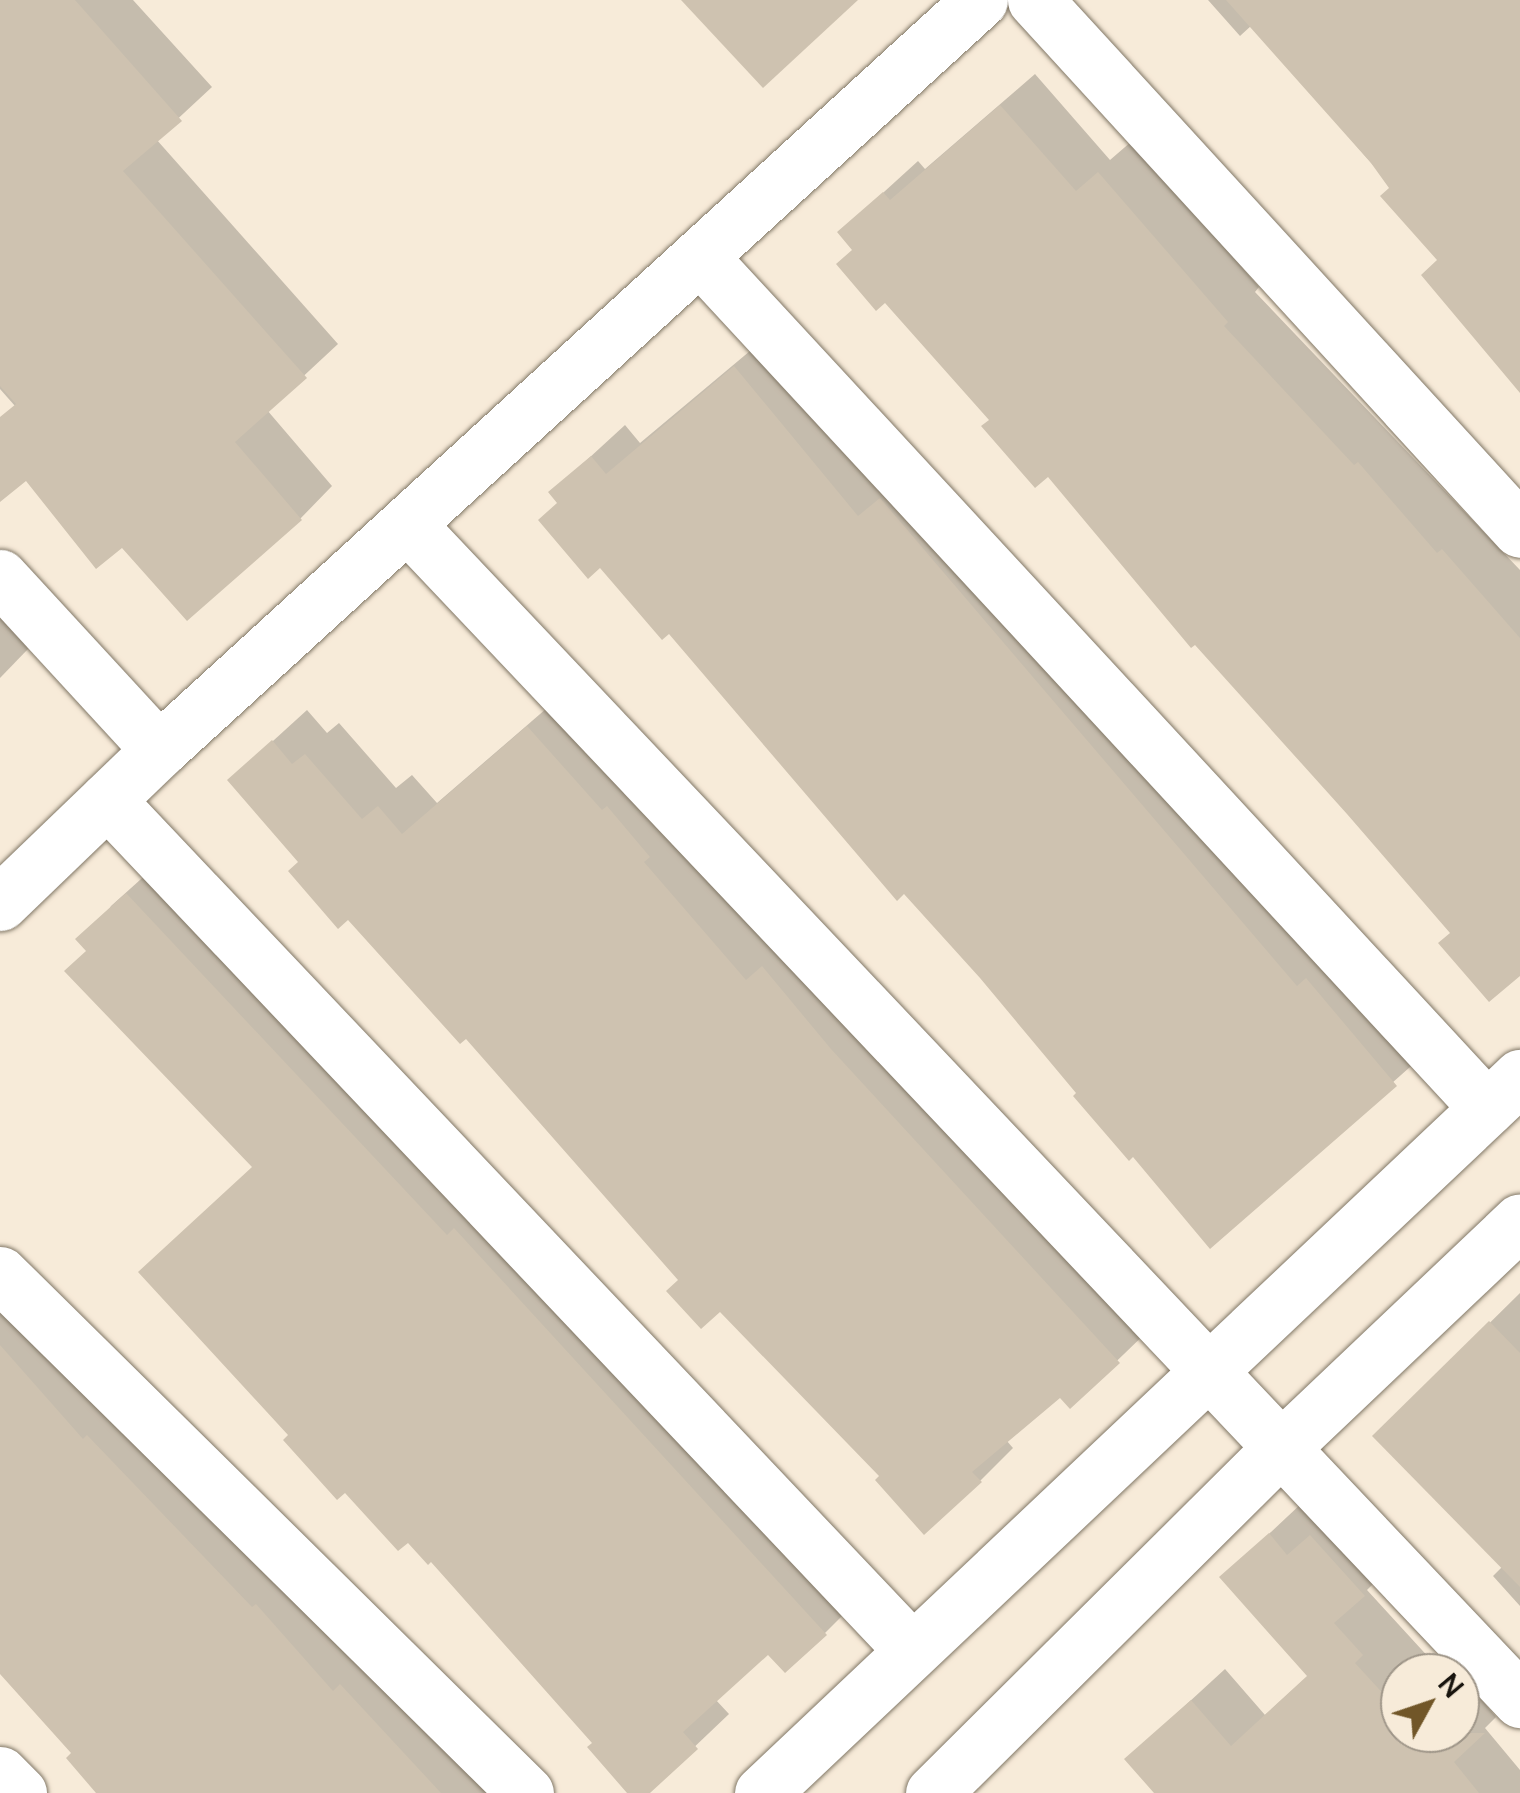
<!DOCTYPE html>
<style>
body{margin:0}
#map{position:relative;width:1520px;height:1793px;overflow:hidden;background:#f7ebd9;font-family:Manrope,sans-serif}
div>[style]{position:absolute}
[style*='--x']{left:calc(var(--x)*1px);top:calc(var(--y)*1px);width:calc(var(--w)*1px);rotate:calc(var(--a)*1deg)}
.shadow>*{inset:0;background:#0003}
.building>*{inset:0;background:#cec2b0}
.roads{filter:drop-shadow(0 0 2px #817766) drop-shadow(0 0 2px #817766)}
.minor>*{height:55px;margin:-27.5px;padding:0 27.5px;transform-origin:27.5px;border-radius:27.5px;background:#fff}
span{translate:-50% -50%;white-space:nowrap;text-align:center;line-height:1.15;-webkit-text-stroke:8px #f7ebd9;paint-order:stroke}
.north{position:absolute;left:1380px;top:1653px;width:100px;height:100px;box-sizing:border-box;background:#f7ebd9;border:2px solid #9e9588;border-radius:50%;rotate:50deg;font-size:28px;font-weight:700;line-height:40px;text-align:center;color:#19150f}
.north::after{content:'';display:block;margin:auto;width:35px;height:45px;background:#715628;clip-path:polygon(50% 0,100% 100%,50% 72%,0 100%)}
</style>
<div id="map">
<div class="shadow">
<div style="clip-path:polygon(0 0,133px 0,212px 87px,156px 139px,338px 344px,267px 410px,332px 486px,300px 519px,15px 406px,0 389px)"></div>
<div style="clip-path:polygon(1208px 0,1520px 0,1520px 389px,1392px 187px,1252px 25px,1240px 36px)"></div>
<div style="clip-path:polygon(1035px 74px,1110px 160px,1132px 141px,1259px 287px,1255px 292px,1520px 570px,1520px 973px,1452px 932px,840px 232px,918px 161px,925px 169px)"></div>
<div style="clip-path:polygon(768px 336px,1428px 1051px,1210px 1245px,982px 977px,552px 492px,625px 425px,640px 443px)"></div>
<div style="clip-path:polygon(0 565px,29px 648px,0 678px)"></div>
<div style="clip-path:polygon(562px 695px,1151px 1328px,1070px 1406px,1060px 1395px,1006px 1440px,1013px 1448px,980px 1481px,882px 1476px,720px 1309px,681px 1280px,467px 1035px,348px 917px,230px 780px,307px 710px,327px 733px,339px 723px,396px 788px,412px 775px,437px 803px)"></div>
<div style="clip-path:polygon(160px 862px,858px 1600px,825px 1633px,768px 1652px,715px 1699px,729px 1714px,646px 1793px,631px 1793px,595px 1743px,431px 1558px,345px 1489px,291px 1435px,254px 1165px,88px 949px,111px 906px)"></div>
<div style="clip-path:polygon(0 1290px,518px 1793px,119px 1793px,0 1670px)"></div>
<div style="clip-path:polygon(1520px 1293px,1520px 1606px,1493px 1576px,1503px 1566px,1375px 1436px)"></div>
<div style="clip-path:polygon(1303px 1502px,1396px 1561px,1367px 1590px,1443px 1673px,1400px 1673px,1400px 1733px,1460px 1733px,1464px 1679px,1496px 1717px,1485px 1728px,1520px 1770px,1520px 1793px,1157px 1793px,1127px 1759px,1225px 1669px,1265px 1715px,1309px 1675px,1223px 1577px)"></div>
</div>
<div class="building">
<div style="clip-path:polygon(0 0,75px 0,182px 121px,123px 171px,307px 378px,235px 442px,302px 520px,187px 621px,122px 548px,96px 569px,26px 481px,0 502px,0 417px,16px 404px,0 386px)"></div>
<div style="clip-path:polygon(681px 0,858px 0,763px 88px)"></div>
<div style="clip-path:polygon(1226px 0,1520px 0,1520px 393px,1421px 275px,1437px 260px,1380px 196px,1389px 188px,1371px 163px)"></div>
<div style="clip-path:polygon(1000px 105px,1076px 191px,1098px 172px,1228px 322px,1224px 326px,1354px 465px,1358px 462px,1437px 553px,1442px 549px,1520px 638px,1520px 976px,1489px 1002px,1438px 943px,1450px 933px,1347px 814px,1195px 645px,1191px 648px,1048px 477px,1035px 488px,981px 426px,989px 420px,885px 303px,876px 311px,836px 264px,852px 250px,837px 232px,883px 192px,890px 200px)"></div>
<div style="clip-path:polygon(734px 366px,858px 516px,880px 498px,1297px 986px,1306px 978px,1397px 1086px,1210px 1249px,1133px 1157px,1129px 1161px,1073px 1096px,1076px 1093px,980px 978px,904px 894px,897px 901px,669px 634px,662px 640px,600px 568px,588px 579px,538px 520px,557px 503px,548px 492px,591px 456px,606px 474px)"></div>
<div style="clip-path:polygon(527px 726px,602px 810px,607px 806px,650px 857px,644px 862px,746px 980px,762px 966px,831px 1049px,1120px 1363px,1070px 1409px,1060px 1398px,972px 1472px,982px 1482px,924px 1535px,875px 1480px,879px 1476px,720px 1312px,701px 1329px,666px 1291px,678px 1280px,466px 1039px,460px 1044px,348px 920px,338px 929px,288px 871px,298px 862px,227px 780px,272px 740px,292px 764px,305px 754px,362px 819px,378px 806px,402px 834px)"></div>
<div style="clip-path:polygon(126px 893px,447px 1235px,454px 1228px,827px 1635px,785px 1673px,768px 1655px,683px 1732px,698px 1749px,650px 1793px,627px 1793px,587px 1747px,592px 1743px,431px 1562px,428px 1565px,408px 1543px,398px 1551px,345px 1493px,337px 1500px,283px 1440px,288px 1435px,138px 1272px,252px 1167px,64px 971px,86px 951px,75px 939px)"></div>
<div style="clip-path:polygon(1489px 1321px,1520px 1353px,1520px 1587px,1372px 1436px)"></div>
<div style="clip-path:polygon(0 1345px,83px 1439px,87px 1435px,252px 1607px,256px 1604px,333px 1691px,340px 1684px,441px 1793px,96px 1793px,66px 1758px,71px 1753px,0 1674px)"></div>
<div style="clip-path:polygon(1269px 1533px,1287px 1555px,1310px 1535px,1365px 1596px,1334px 1623px,1363px 1655px,1355px 1663px,1400px 1712px,1400px 1733px,1485px 1733px,1454px 1762px,1479px 1793px,1154px 1793px,1124px 1759px,1191px 1700px,1231px 1746px,1307px 1676px,1219px 1577px)"></div>
</div>
<div class="roads">
<div class="minor">
<div style="--x:1035;--y:0;--w:718;--a:47.54"></div>
<div style="--x:700;--y:257;--w:1159;--a:47.24"></div>
<div style="--x:408;--y:525;--w:1618;--a:46.58"></div>
<div style="--x:0;--y:577;--w:235;--a:47.4"></div>
<div style="--x:107;--y:800;--w:1171;--a:46.56"></div>
<div style="--x:0;--y:903;--w:221;--a:-43.9"></div>
<div style="--x:159;--y:750;--w:1112;--a:-42.41"></div>
<div style="--x:0;--y:1274;--w:739;--a:44.62"></div>
<div style="--x:0;--y:1774;--w:27;--a:45"></div>
<div style="--x:762;--y:1793;--w:1043;--a:-43.37"></div>
<div style="--x:933;--y:1793;--w:487;--a:-44.8"></div>
<div style="--x:1279;--y:1450;--w:332;--a:-43.5"></div>
</div>
</div>
<div class="north">N</div>
</div>
